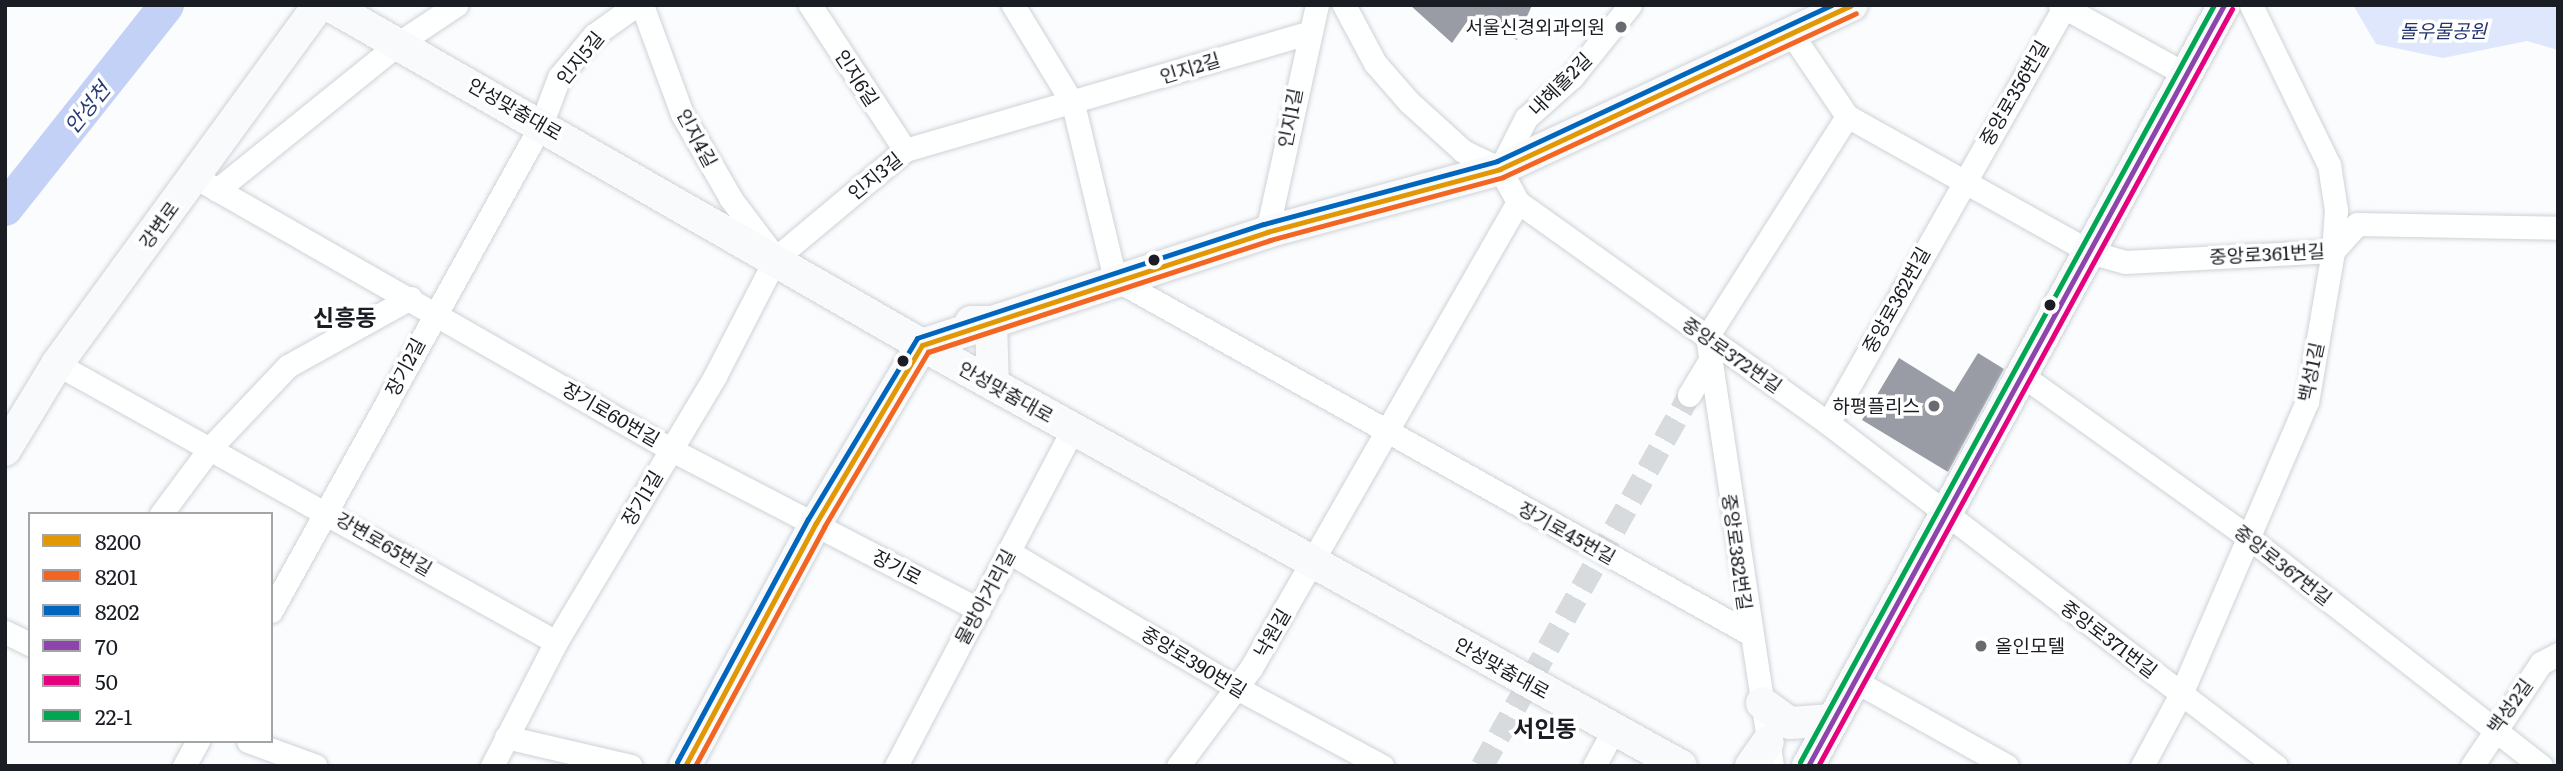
<!DOCTYPE html>
<meta charset="utf-8">
<style>
body{margin:0}
#map{position:relative;width:2563px;height:771px;overflow:hidden;background:#fafcfe;font-family:Literata,"Noto Sans KR",serif}
div>[style]{position:absolute}
[style*='--x']{left:calc(var(--x)*1px);top:calc(var(--y)*1px);width:calc(var(--w)*1px);rotate:calc(var(--a)*1deg)}
.green>*{inset:0;background:#dee7fc}
.river>*{height:35px;margin:-17.5px;padding:0 17.5px;transform-origin:17.5px;border-radius:17.5px;background:#c3d1f6}
.building>*{inset:0;background:#999ca5}
.street-tunnel>*{height:23px;margin-top:-11.5px;transform-origin:0;background:repeating-linear-gradient(90deg,#d8dbdd 0 23px,transparent 0 34px)}
.roads{filter:drop-shadow(0 0 2px #cfd2d6) drop-shadow(0 0 2px #cfd2d6)}
.street>*{height:23px;margin:-11.5px;padding:0 11.5px;transform-origin:11.5px;border-radius:11.5px;background:#feffff}
.secondary>*{height:32px;margin:-16px;padding:0 16px;transform-origin:16px;border-radius:16px;background:#f9fafc}
.bus-1>*{height:5px;margin:-2.5px;padding:0 2.5px;transform-origin:2.5px;border-radius:2.5px;background:#e19804}
.bus-2>*{height:5px;margin:-2.5px;padding:0 2.5px;transform-origin:2.5px;border-radius:2.5px;background:#f26522}
.bus-3>*{height:5px;margin:-2.5px;padding:0 2.5px;transform-origin:2.5px;border-radius:2.5px;background:#0065bd}
.bus-4>*{height:5px;margin:-2.5px;padding:0 2.5px;transform-origin:2.5px;border-radius:2.5px;background:#8e44ad}
.bus-5>*{height:5px;margin:-2.5px;padding:0 2.5px;transform-origin:2.5px;border-radius:2.5px;background:#e5007d}
.bus-6>*{height:5px;margin:-2.5px;padding:0 2.5px;transform-origin:2.5px;border-radius:2.5px;background:#00a651}
.dots>*{width:19px;height:19px;translate:-50% -50%;box-sizing:border-box;border:4px solid #fff;border-radius:50%}
span{translate:-50% -50%;white-space:nowrap;text-align:center;line-height:1.15;-webkit-text-stroke:7px #fff;paint-order:stroke}
.poi-label{font-size:19px;color:#1a1d24}
.right{translate:-100% -50%;text-align:right}
.left{translate:0 -50%;text-align:left}
.park-label{font-size:19px;color:#21326e;font-style:italic}
.street-label{font-size:19px;color:#1a1d24}
.water-label{font-size:21px;color:#283b76;font-style:italic}
.quarter-label{font-size:23px;color:#1a1d24;font-weight:700}
.frame{position:absolute;inset:0;border:7px solid #1a1d24;pointer-events:none}
.legend{position:absolute;left:28px;top:512px;width:245px;height:231px;box-sizing:border-box;background:#fff;border:2px solid #a3a5a7;margin:0;padding:9px 12px;list-style:none;font-size:21px;color:#1a1d24}
.legend li{display:flex;align-items:center;gap:14px;height:35px}
.legend b{width:35px;border:2px solid #a3a5a7}
</style>
<div id="map">
<div class="green">
<div style="clip-path:polygon(2353px 5px,2558px 5px,2558px 50px,2527px 41px,2443px 58px,2376px 44px)"></div>
</div>
<div class="river">
<div style="--x:5;--y:208;--w:259;--a:-51.6"></div>
</div>
<div class="building">
<div style="clip-path:polygon(1410px 5px,1532px 5px,1517px 40px,1471px 16px,1452px 43px)"></div>
<div style="clip-path:polygon(1978px 353px,2004px 369px,1948px 472px,1862px 420px,1899px 358px,1954px 392px)"></div>
</div>
<div class="street-tunnel">
<div style="--x:1482;--y:766;--w:425;--a:-60.8"></div>
</div>
<div class="roads">
<div class="street">
<div style="--x:642;--y:5;--w:116;--a:69.8"></div>
<div style="--x:682;--y:114;--w:98;--a:60"></div>
<div style="--x:731;--y:199;--w:71;--a:53"></div>
<div style="--x:810;--y:5;--w:173;--a:56.8"></div>
<div style="--x:1013;--y:5;--w:116;--a:58.8"></div>
<div style="--x:1073;--y:104;--w:180;--a:76.5"></div>
<div style="--x:1115;--y:279;--w:726;--a:29.18"></div>
<div style="--x:1344;--y:5;--w:66;--a:61.9"></div>
<div style="--x:1375;--y:63;--w:52;--a:48.9"></div>
<div style="--x:1409;--y:102;--w:73;--a:42.2"></div>
<div style="--x:1463;--y:151;--w:41;--a:25.9"></div>
<div style="--x:2060;--y:5;--w:145;--a:28.9"></div>
<div style="--x:1793;--y:36;--w:97;--a:56"></div>
<div style="--x:1847;--y:116;--w:278;--a:29.2"></div>
<div style="--x:2090;--y:252;--w:36;--a:16"></div>
<div style="--x:2125;--y:262;--w:208;--a:-3"></div>
<div style="--x:2333;--y:251;--w:36;--a:-48"></div>
<div style="--x:2357;--y:224;--w:201;--a:1.1"></div>
<div style="--x:1500;--y:169;--w:57;--a:-63"></div>
<div style="--x:1526;--y:118;--w:62;--a:-41.7"></div>
<div style="--x:1572;--y:77;--w:92;--a:-51.1"></div>
<div style="--x:195;--y:177;--w:550;--a:29.78"></div>
<div style="--x:672;--y:450;--w:346;--a:27.5"></div>
<div style="--x:217;--y:190;--w:234;--a:-38.9"></div>
<div style="--x:399;--y:43;--w:69;--a:-33.7"></div>
<div style="--x:1518;--y:202;--w:381;--a:35.5"></div>
<div style="--x:1828;--y:423;--w:564;--a:37.44"></div>
<div style="--x:1267;--y:232;--w:232;--a:-77.6"></div>
<div style="--x:57;--y:364;--w:571;--a:29.12"></div>
<div style="--x:2019;--y:373;--w:282;--a:35.6"></div>
<div style="--x:2248;--y:537;--w:372;--a:38"></div>
<div style="--x:1689;--y:395;--w:41;--a:-59"></div>
<div style="--x:1828;--y:423;--w:477;--a:-60.4"></div>
<div style="--x:161;--y:514;--w:84;--a:-53.3"></div>
<div style="--x:211;--y:447;--w:112;--a:-46.5"></div>
<div style="--x:288;--y:366;--w:140;--a:-29.1"></div>
<div style="--x:1009;--y:552;--w:265;--a:30.8"></div>
<div style="--x:1237;--y:688;--w:165;--a:28.3"></div>
<div style="--x:271;--y:611;--w:556;--a:-60.95"></div>
<div style="--x:541;--y:125;--w:51;--a:-69.4"></div>
<div style="--x:559;--y:77;--w:55;--a:-50.2"></div>
<div style="--x:594;--y:35;--w:52;--a:-35.5"></div>
<div style="--x:5;--y:632;--w:28;--a:26"></div>
<div style="--x:1855;--y:681;--w:174;--a:29.2"></div>
<div style="--x:506;--y:737;--w:128;--a:13.1"></div>
<div style="--x:248;--y:741;--w:72;--a:20.2"></div>
<div style="--x:184;--y:766;--w:29;--a:-61"></div>
<div style="--x:492;--y:766;--w:140;--a:-62.7"></div>
<div style="--x:556;--y:642;--w:310;--a:-59.1"></div>
<div style="--x:715;--y:376;--w:133;--a:-62.7"></div>
<div style="--x:776;--y:258;--w:168;--a:-39.9"></div>
<div style="--x:905;--y:150;--w:419;--a:-16.2"></div>
<div style="--x:896;--y:766;--w:381;--a:-62.3"></div>
<div style="--x:1178;--y:766;--w:122;--a:-53.3"></div>
<div style="--x:1251;--y:668;--w:537;--a:-60.19"></div>
<div style="--x:1518;--y:202;--w:38;--a:-119"></div>
<div style="--x:1594;--y:766;--w:42;--a:-61.6"></div>
<div style="--x:1772;--y:766;--w:434;--a:-98.6"></div>
<div style="--x:1707;--y:337;--w:262;--a:-57.6"></div>
<div style="--x:2142;--y:766;--w:82;--a:-61.6"></div>
<div style="--x:2181;--y:694;--w:318;--a:-66.7"></div>
<div style="--x:2307;--y:402;--w:153;--a:-80.2"></div>
<div style="--x:2333;--y:251;--w:41;--a:-85.8"></div>
<div style="--x:2336;--y:210;--w:46;--a:-98.8"></div>
<div style="--x:2329;--y:165;--w:178;--a:-116"></div>
<div style="--x:2472;--y:766;--w:124;--a:-56.2"></div>
<div style="--x:2541;--y:663;--w:19;--a:-28"></div>
</div>
<div class="secondary">
<div style="--x:329;--y:5;--w:684;--a:29.83"></div>
<div style="--x:922;--y:345;--w:868;--a:29.02"></div>
<div style="--x:971;--y:322;--w:20;--a:0"></div>
<div style="--x:991;--y:322;--w:62;--a:88.2"></div>
<div style="--x:5;--y:450;--w:100;--a:-58.8"></div>
<div style="--x:57;--y:364;--w:444;--a:-53.9"></div>
<div style="--x:1762;--y:703;--w:34;--a:36"></div>
<div style="--x:1790;--y:723;--w:43;--a:-4"></div>
<div style="--x:685;--y:766;--w:276;--a:-61.7"></div>
<div style="--x:816;--y:523;--w:207;--a:-59.2"></div>
<div style="--x:922;--y:345;--w:363;--a:-18.1"></div>
<div style="--x:1267;--y:232;--w:241;--a:-15.1"></div>
<div style="--x:1500;--y:169;--w:388;--a:-25"></div>
<div style="--x:1751;--y:766;--w:29;--a:-55"></div>
<div style="--x:1808;--y:766;--w:867;--a:-61.34"></div>
</div>
</div>
<div class="bus-1">
<div style="--x:685;--y:766;--w:276;--a:-61.7"></div>
<div style="--x:816;--y:523;--w:207;--a:-59.2"></div>
<div style="--x:922;--y:345;--w:363;--a:-18.1"></div>
<div style="--x:1267;--y:232;--w:241;--a:-15.1"></div>
<div style="--x:1500;--y:169;--w:387;--a:-25"></div>
</div>
<div class="bus-2">
<div style="--x:695;--y:766;--w:272;--a:-61.6"></div>
<div style="--x:824;--y:527;--w:204;--a:-59.3"></div>
<div style="--x:928;--y:352;--w:360;--a:-18.1"></div>
<div style="--x:1270;--y:240;--w:241;--a:-15.1"></div>
<div style="--x:1503;--y:177;--w:389;--a:-24.9"></div>
</div>
<div class="bus-3">
<div style="--x:677;--y:762;--w:276;--a:-61.7"></div>
<div style="--x:808;--y:519;--w:211;--a:-58.9"></div>
<div style="--x:917;--y:338;--w:365;--a:-18.2"></div>
<div style="--x:1264;--y:224;--w:241;--a:-15.1"></div>
<div style="--x:1497;--y:161;--w:369;--a:-25"></div>
</div>
<div class="bus-4">
<div style="--x:1808;--y:766;--w:867;--a:-61.34"></div>
</div>
<div class="bus-5">
<div style="--x:1818;--y:766;--w:863;--a:-61.33"></div>
</div>
<div class="bus-6">
<div style="--x:1800;--y:762;--w:863;--a:-61.33"></div>
</div>
<div class="dots">
<div style="left:1621px;top:27px;background:#686b70"></div>
<div style="left:1154px;top:260px;background:#1a1d24"></div>
<div style="left:2050px;top:305px;background:#1a1d24"></div>
<div style="left:903px;top:361px;background:#1a1d24"></div>
<div style="left:1934px;top:406px;background:#686b70"></div>
<div style="left:1981px;top:646px;background:#686b70"></div>
</div>
<div class="poi-label">
<span class="right" style="left:1605px;top:27px">서울신경외과의원</span>
<span class="right" style="left:1920px;top:406px">하평플리스</span>
<span class="left" style="left:1995px;top:646px">올인모텔</span>
</div>
<div class="park-label">
<span style="left:2443px;top:31px">돌우물공원</span>
</div>
<div class="street-label">
<span style="left:580px;top:58px;rotate:-51deg">인지5길</span>
<span style="left:1190px;top:68px;rotate:-17deg">인지2길</span>
<span style="left:857px;top:78px;rotate:57deg">인지6길</span>
<span style="left:1560px;top:84px;rotate:-45deg">내혜홀2길</span>
<span style="left:2014px;top:93px;rotate:-60deg">중앙로356번길</span>
<span style="left:515px;top:109px;rotate:30deg">안성맞춤대로</span>
<span style="left:1290px;top:118px;rotate:-79deg">인지1길</span>
<span style="left:697px;top:138px;rotate:62deg">인지4길</span>
<span style="left:875px;top:176px;rotate:-39deg">인지3길</span>
<span style="left:159px;top:225px;rotate:-54deg">강변로</span>
<span style="left:2267px;top:254px;rotate:-3deg">중앙로361번길</span>
<span style="left:1896px;top:300px;rotate:-61deg">중앙로362번길</span>
<span style="left:1732px;top:355px;rotate:35deg">중앙로372번길</span>
<span style="left:405px;top:367px;rotate:-62deg">장기2길</span>
<span style="left:2311px;top:372px;rotate:-78deg">백성1길</span>
<span style="left:1006px;top:392px;rotate:29deg">안성맞춤대로</span>
<span style="left:611px;top:414px;rotate:30deg">장기로60번길</span>
<span style="left:642px;top:498px;rotate:-59deg">장기1길</span>
<span style="left:1567px;top:533px;rotate:29deg">장기로45번길</span>
<span style="left:384px;top:544px;rotate:30deg">강변로65번길</span>
<span style="left:1737px;top:552px;rotate:82deg">중앙로382번길</span>
<span style="left:2283px;top:565px;rotate:38deg">중앙로367번길</span>
<span style="left:897px;top:567px;rotate:28deg">장기로</span>
<span style="left:985px;top:597px;rotate:-62deg">물방아거리길</span>
<span style="left:1272px;top:633px;rotate:-60deg">낙원길</span>
<span style="left:2109px;top:639px;rotate:37deg">중앙로371번길</span>
<span style="left:1194px;top:662px;rotate:31deg">중앙로390번길</span>
<span style="left:1502px;top:668px;rotate:29deg">안성맞춤대로</span>
<span style="left:2510px;top:706px;rotate:-54deg">백성2길</span>
</div>
<div class="water-label">
<span style="left:86px;top:107px;rotate:-51deg">안성천</span>
</div>
<div class="quarter-label">
<span style="left:345px;top:316px">신흥동</span>
<span style="left:1545px;top:727px">서인동</span>
</div>
<div class="frame"></div>
<ul class="legend">
<li><b style="height:9px;background:#e19804"></b>8200</li>
<li><b style="height:9px;background:#f26522"></b>8201</li>
<li><b style="height:9px;background:#0065bd"></b>8202</li>
<li><b style="height:9px;background:#8e44ad"></b>70</li>
<li><b style="height:9px;background:#e5007d"></b>50</li>
<li><b style="height:9px;background:#00a651"></b>22-1</li>
</ul>
</div>
